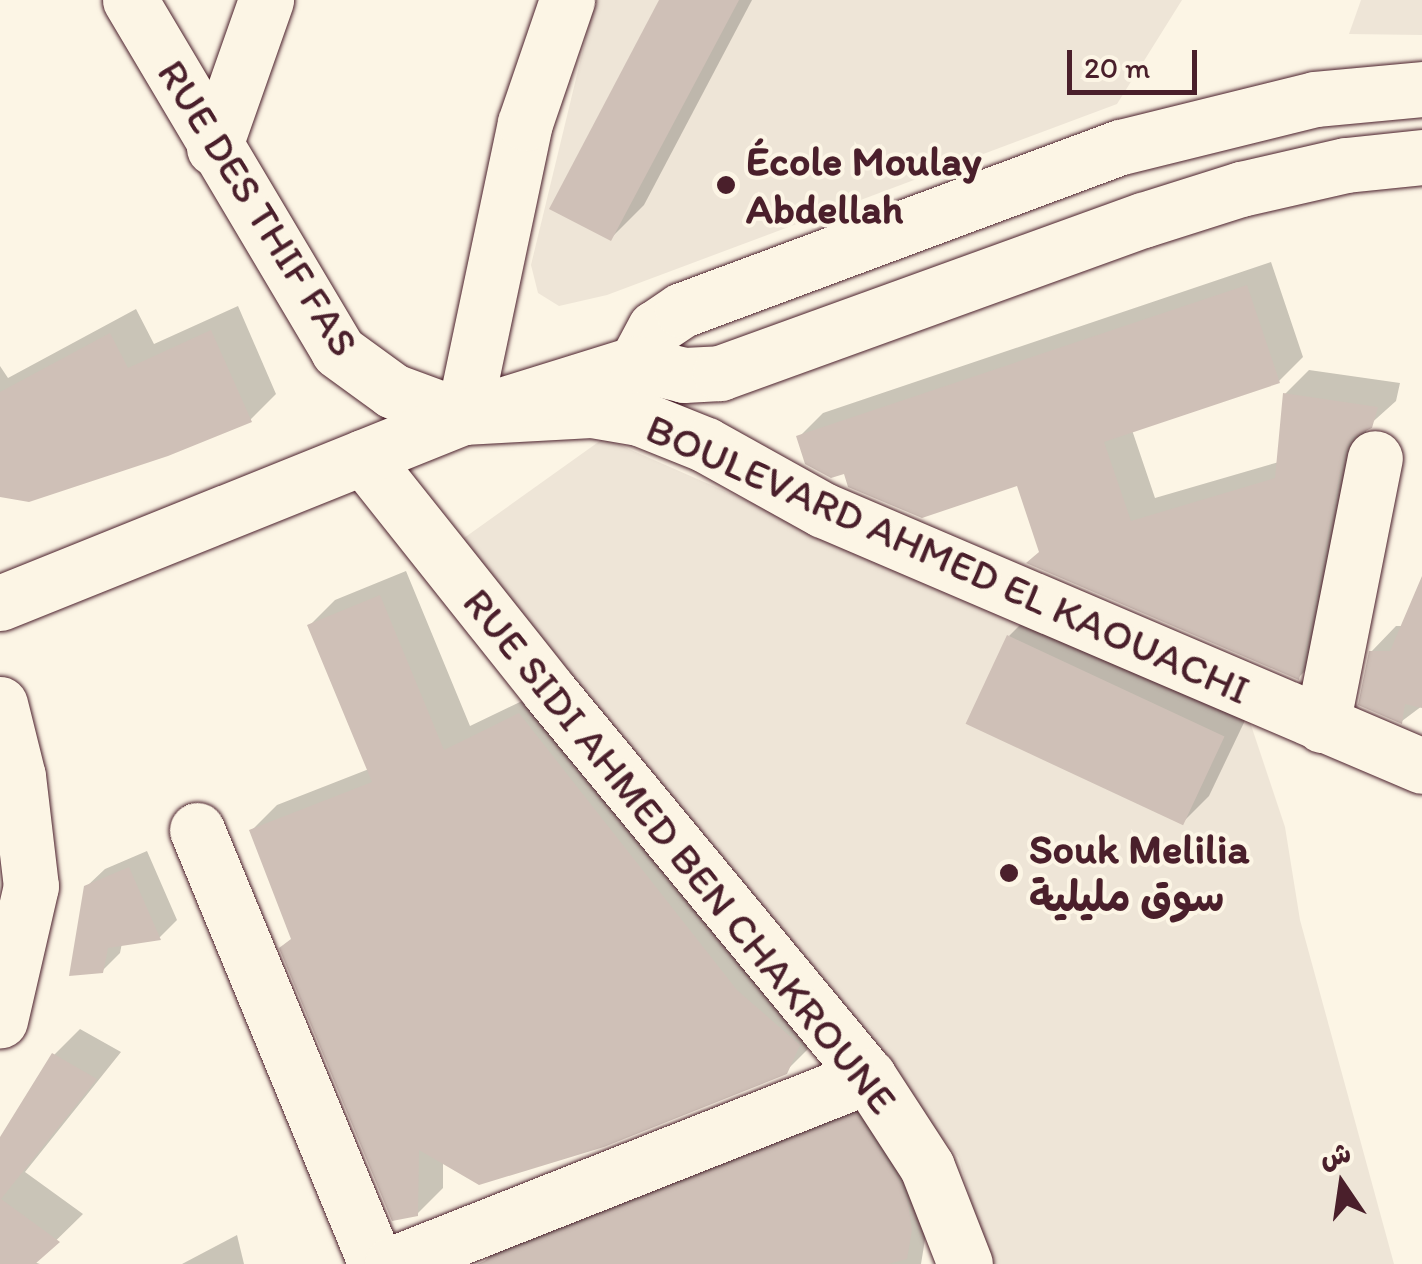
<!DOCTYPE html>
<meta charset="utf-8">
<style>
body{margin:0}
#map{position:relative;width:1422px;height:1264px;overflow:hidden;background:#fcf5e5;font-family:Itim,"Playpen Sans Arabic",sans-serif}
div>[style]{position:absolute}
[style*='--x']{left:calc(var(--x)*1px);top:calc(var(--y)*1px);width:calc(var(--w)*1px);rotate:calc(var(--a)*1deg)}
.built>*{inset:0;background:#eee5d7}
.shadow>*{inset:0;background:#0003}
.building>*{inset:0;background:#cfc0b7;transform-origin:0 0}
.roads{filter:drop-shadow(0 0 2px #4a1f2b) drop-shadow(0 0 2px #4a1f2b)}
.minor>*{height:55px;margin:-27.5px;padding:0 27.5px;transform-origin:27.5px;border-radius:27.5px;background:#fcf5e5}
.major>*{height:55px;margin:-27.5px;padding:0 27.5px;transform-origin:27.5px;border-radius:27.5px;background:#fcf5e5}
.dots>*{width:28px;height:28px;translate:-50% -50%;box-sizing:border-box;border:5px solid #fcf5e5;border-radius:50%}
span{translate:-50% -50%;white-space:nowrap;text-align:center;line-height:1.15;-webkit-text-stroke:8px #fcf5e5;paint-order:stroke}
.poi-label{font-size:42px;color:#4a1f2b;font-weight:700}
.left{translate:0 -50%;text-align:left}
.street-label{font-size:42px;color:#4a1f2b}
.north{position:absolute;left:1292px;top:1134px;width:100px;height:100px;-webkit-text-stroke:8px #fcf5e5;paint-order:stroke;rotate:347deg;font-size:28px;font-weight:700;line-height:40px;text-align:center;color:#4a1f2b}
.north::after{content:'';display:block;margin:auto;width:35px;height:45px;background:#4a1f2b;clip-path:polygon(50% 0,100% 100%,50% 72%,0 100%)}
.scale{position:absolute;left:1067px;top:50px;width:130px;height:45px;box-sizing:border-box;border:5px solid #4a1f2b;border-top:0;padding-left:12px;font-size:30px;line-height:35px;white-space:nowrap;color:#4a1f2b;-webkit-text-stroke:8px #fcf5e5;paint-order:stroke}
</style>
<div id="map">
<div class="built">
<div style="clip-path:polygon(595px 0,1182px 0,1117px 104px,607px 295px,559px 306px,538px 293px,531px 265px)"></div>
<div style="clip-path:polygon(1361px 0,1422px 0,1422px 35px,1349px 34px)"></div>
<div style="clip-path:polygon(604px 438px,1250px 722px,1285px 827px,1300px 920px,1394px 1264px,988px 1264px,959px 1158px,457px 543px)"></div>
</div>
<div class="shadow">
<div style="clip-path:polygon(662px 0,752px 0,644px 205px,611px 238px)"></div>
<div style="clip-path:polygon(1271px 262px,1303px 357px,1279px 381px,1132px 430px,1155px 498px,1279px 462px,1285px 394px,1309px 370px,1400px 383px,1396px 401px,1367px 427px,1323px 653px,1299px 677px,1041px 552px,1018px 483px,845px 471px,799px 437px,823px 413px)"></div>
<div style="clip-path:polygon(238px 306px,276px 394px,250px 420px,0 494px,0 366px,8px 378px,136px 309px,154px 344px)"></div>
<div style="clip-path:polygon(406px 571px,470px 726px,545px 690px,811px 1046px,785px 1072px,443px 1161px,443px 1188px,417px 1214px,293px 937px,252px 830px,277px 805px,369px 769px,310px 625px,335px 600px)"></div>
<div style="clip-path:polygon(1422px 584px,1422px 706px,1402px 721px,1371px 652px,1396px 626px,1403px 626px)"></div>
<div style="clip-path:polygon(1035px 610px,1250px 710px,1209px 796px,1183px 822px,1009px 636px)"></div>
<div style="clip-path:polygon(147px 851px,177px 920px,160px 937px,122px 943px,120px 953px,102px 971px,86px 887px,105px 869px)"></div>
<div style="clip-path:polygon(80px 1029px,121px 1052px,25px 1172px,83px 1214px,34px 1262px,40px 1264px,0 1264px,0 1142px,54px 1055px)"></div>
<div style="clip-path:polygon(876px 1097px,930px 1209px,921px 1264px,482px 1264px,502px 1244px)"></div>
<div style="clip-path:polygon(237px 1235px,244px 1264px,182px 1264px)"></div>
</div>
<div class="building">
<div style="clip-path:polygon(659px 0,739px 0,611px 241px,549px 209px)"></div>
<div style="clip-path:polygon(1247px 285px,1280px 383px,1104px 442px,1131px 521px,1275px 478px,1283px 393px,1378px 407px,1372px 428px,1352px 437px,1344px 452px,1299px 680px,1026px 563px,1039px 552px,1017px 486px,922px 518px,848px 487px,844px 474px,831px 478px,805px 464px,796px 436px)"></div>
<div style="clip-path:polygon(211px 330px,252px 422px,168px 456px,29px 502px,0 497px,0 392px,110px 333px,128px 368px)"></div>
<div style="clip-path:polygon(1422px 576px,1422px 708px,1405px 704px,1402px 724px,1358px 705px,1369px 651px,1390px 651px)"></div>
<div style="clip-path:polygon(380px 595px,444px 750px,519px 713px,737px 990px,800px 1045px,787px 1074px,604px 1147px,479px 1185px,419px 1150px,418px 1216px,392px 1221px,279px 948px,291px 939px,249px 830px,372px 782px,307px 625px)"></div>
<div style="left:1007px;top:635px;width:240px;height:98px;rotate:25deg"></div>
<div style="clip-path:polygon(129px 867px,161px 940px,108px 948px,103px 973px,69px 976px,84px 886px)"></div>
<div style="clip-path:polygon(52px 1053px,97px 1079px,1px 1199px,60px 1242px,35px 1264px,0 1264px,0 1137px)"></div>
<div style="clip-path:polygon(856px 1114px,899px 1181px,908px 1204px,912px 1230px,907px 1259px,888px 1264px,477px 1264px)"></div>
</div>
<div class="roads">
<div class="minor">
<div style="--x:130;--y:0;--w:408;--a:59.3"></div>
<div style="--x:338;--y:351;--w:68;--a:36"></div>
<div style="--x:393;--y:391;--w:75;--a:20.4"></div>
<div style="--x:463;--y:417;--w:128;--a:-3.1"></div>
<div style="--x:591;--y:410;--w:49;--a:9.5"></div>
<div style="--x:639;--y:418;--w:72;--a:21.9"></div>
<div style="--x:706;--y:445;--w:134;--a:29.1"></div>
<div style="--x:823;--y:510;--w:651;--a:23.14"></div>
<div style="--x:214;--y:148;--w:157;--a:-70.6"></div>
<div style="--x:463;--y:417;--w:300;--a:-78.1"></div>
<div style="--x:525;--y:123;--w:130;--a:-71.1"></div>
<div style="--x:363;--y:457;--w:299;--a:51.5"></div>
<div style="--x:549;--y:691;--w:500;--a:50.4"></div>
<div style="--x:868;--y:1076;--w:108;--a:57"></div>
<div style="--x:927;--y:1167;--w:104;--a:68.6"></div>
<div style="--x:0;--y:704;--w:74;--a:76"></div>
<div style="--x:18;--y:776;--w:111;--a:83.3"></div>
<div style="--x:31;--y:886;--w:138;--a:103"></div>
<div style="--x:1322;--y:725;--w:272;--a:-78.8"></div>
<div style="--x:197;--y:830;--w:469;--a:67.6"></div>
<div style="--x:392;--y:1264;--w:512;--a:-21.55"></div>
</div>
<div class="major">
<div style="--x:636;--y:363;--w:40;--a:-62"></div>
<div style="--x:655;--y:328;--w:32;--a:-34"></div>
<div style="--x:682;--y:310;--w:468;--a:-20.4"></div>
<div style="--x:1121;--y:147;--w:200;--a:-13.9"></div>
<div style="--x:1315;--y:99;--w:107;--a:-5.3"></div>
<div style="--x:0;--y:603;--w:499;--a:-21.9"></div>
<div style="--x:463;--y:417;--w:181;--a:-17.3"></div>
<div style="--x:636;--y:363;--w:49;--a:14"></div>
<div style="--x:684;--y:375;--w:36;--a:-3"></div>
<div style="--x:720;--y:373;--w:450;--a:-19.9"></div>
<div style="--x:1143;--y:220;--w:103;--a:-17.6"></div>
<div style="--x:1241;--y:189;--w:108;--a:-12.9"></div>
<div style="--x:1346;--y:165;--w:76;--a:-6"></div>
</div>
</div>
<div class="dots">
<div style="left:726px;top:185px;background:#4a1f2b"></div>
<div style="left:1009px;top:873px;background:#4a1f2b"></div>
</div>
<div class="poi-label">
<span class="left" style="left:746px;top:185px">École Moulay<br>Abdellah</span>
<span class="left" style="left:1029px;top:873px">Souk Melilia<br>سوق مليلية</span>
</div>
<div class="street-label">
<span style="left:258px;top:208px;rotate:58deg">RUE DES THIF FAS</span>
<span style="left:948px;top:559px;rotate:24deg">BOULEVARD AHMED EL KAOUACHI</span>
<span style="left:680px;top:851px;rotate:51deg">RUE SIDI AHMED BEN CHAKROUNE</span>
</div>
<div class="north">ش</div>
<div class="scale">20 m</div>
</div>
